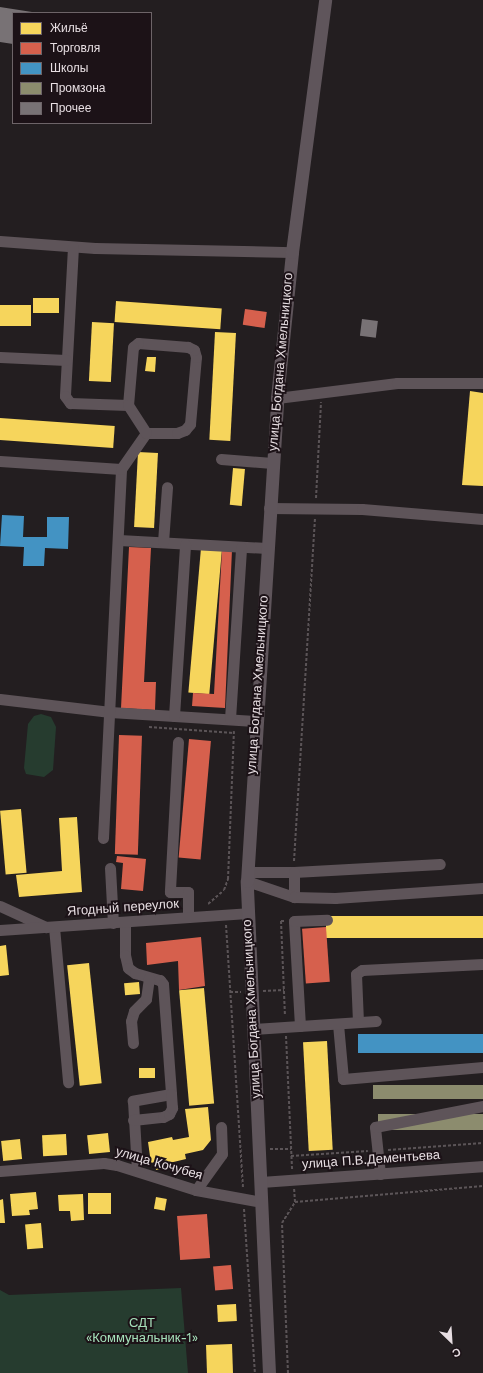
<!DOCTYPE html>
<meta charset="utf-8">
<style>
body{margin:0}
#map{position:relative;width:483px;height:1373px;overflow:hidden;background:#231e20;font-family:"Work Sans",sans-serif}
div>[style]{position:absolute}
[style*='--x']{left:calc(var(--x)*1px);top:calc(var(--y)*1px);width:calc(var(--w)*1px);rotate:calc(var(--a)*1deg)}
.green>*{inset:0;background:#263c2f}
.homes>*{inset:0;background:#f6d55c;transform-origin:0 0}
.shops>*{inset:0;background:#d6604d;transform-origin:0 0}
.schools>*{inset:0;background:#4393c3;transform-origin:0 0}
.industry>*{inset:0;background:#8c8c6e;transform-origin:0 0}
.building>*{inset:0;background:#787275;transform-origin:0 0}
.path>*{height:2px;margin-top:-1px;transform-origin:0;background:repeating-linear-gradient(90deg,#5b5457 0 3px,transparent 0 5px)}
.minor>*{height:11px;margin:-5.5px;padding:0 5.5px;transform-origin:5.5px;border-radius:5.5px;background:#5e5459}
.major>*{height:13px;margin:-6.5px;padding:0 6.5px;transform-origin:6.5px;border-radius:6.5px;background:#5f555b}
span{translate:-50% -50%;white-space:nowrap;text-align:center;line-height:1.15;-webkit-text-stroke:4px #1c1217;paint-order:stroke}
.street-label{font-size:13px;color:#e7dee2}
.park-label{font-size:13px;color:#a5e0ba}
.legend{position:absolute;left:12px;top:12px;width:140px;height:112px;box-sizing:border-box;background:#1c1217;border:1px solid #6d6468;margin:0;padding:5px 7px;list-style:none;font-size:12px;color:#e7dee2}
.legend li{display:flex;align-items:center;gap:8px;height:20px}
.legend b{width:20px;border:1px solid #6d6468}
.north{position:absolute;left:431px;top:1321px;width:40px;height:40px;-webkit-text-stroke:3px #1c1217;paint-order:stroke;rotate:155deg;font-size:11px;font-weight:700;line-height:16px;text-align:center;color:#e7dee2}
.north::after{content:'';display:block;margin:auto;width:14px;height:18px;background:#e7dee2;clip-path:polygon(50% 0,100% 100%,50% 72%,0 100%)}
</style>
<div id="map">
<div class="green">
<div style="clip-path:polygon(41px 714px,51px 717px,56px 727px,53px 770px,44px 777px,26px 774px,24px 768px,28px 724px,34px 716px)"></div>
<div style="clip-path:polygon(181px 1288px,188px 1373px,0 1373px,0 1290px,9px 1295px)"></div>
</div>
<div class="homes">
<div style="left:33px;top:298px;width:26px;height:15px"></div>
<div style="left:116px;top:301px;width:106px;height:21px;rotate:4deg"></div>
<div style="left:0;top:305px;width:31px;height:21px"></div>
<div style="left:92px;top:322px;width:22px;height:59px;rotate:3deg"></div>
<div style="left:215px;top:332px;width:21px;height:108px;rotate:3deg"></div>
<div style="clip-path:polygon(147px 357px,156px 357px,155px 372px,145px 371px)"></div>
<div style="clip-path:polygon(470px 391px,483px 393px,483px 486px,462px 485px)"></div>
<div style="left:0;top:418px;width:115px;height:22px;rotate:4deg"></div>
<div style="left:138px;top:452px;width:20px;height:75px;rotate:3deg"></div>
<div style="left:233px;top:468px;width:12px;height:37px;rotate:5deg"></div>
<div style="left:201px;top:548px;width:21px;height:145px;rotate:5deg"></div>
<div style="left:21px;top:809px;width:64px;height:21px;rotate:85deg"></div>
<div style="clip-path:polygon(77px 817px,82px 892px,19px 897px,16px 875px,62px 871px,59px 818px)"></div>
<div style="left:483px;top:916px;width:22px;height:157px;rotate:90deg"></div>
<div style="clip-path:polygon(6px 945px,9px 975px,0 976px,0 946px)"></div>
<div style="left:89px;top:963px;width:121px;height:22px;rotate:84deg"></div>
<div style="left:139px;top:982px;width:12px;height:15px;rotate:85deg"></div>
<div style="left:204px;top:988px;width:116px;height:25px;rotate:85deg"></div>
<div style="left:327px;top:1041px;width:109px;height:24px;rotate:87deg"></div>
<div style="left:155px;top:1068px;width:10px;height:16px;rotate:90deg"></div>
<div style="clip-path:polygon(208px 1107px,211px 1140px,203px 1150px,185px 1154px,186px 1159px,165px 1164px,165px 1168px,156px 1170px,155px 1162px,151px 1163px,148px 1142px,172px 1137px,173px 1140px,189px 1137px,185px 1109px)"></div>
<div style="left:108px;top:1133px;width:19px;height:21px;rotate:84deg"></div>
<div style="left:66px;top:1134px;width:21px;height:24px;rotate:87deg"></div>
<div style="left:20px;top:1139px;width:20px;height:19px;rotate:84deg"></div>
<div style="clip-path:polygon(36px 1192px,38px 1209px,29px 1210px,30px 1215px,12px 1216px,10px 1194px)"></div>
<div style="left:88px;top:1193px;width:23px;height:21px"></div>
<div style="clip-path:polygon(83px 1194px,84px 1220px,71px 1221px,70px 1211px,59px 1211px,58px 1195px)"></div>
<div style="left:156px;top:1197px;width:11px;height:12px;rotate:10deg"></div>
<div style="clip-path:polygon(3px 1199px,5px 1223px,0 1223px,0 1200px)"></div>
<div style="left:41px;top:1223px;width:25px;height:16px;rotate:85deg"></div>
<div style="left:236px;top:1304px;width:17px;height:19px;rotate:87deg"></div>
<div style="left:232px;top:1344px;width:29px;height:26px;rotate:88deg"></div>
</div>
<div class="shops">
<div style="left:245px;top:309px;width:22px;height:16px;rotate:8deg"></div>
<div style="clip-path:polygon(129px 547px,151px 548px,144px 682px,156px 682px,155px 710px,121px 708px)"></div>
<div style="clip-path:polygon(222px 550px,232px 550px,225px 708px,192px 706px,193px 693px,214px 694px)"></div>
<div style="left:119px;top:735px;width:23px;height:119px;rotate:2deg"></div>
<div style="left:189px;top:739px;width:22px;height:119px;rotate:5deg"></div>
<div style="clip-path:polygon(117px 856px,146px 859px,143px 891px,121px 889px,123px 863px,116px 862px)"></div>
<div style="left:326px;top:927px;width:55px;height:24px;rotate:86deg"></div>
<div style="clip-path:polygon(201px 937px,205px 986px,179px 990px,178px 961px,147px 965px,146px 943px)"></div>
<div style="left:207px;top:1214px;width:44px;height:30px;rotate:86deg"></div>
<div style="left:231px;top:1265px;width:24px;height:18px;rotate:85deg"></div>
</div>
<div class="schools">
<div style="clip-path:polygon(2px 515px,24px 516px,23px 537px,47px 537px,47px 517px,69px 517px,68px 549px,45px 548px,44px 566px,23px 566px,24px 547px,0 546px)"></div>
<div style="left:483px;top:1034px;width:19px;height:125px;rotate:90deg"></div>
</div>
<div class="industry">
<div style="left:483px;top:1085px;width:14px;height:110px;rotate:90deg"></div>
<div style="left:483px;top:1114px;width:16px;height:105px;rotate:90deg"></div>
</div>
<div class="building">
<div style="clip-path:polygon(0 7px,32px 12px,13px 13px,13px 44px,0 42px)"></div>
<div style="left:362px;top:319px;width:16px;height:17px;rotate:7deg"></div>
</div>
<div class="path">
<div style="--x:316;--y:498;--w:96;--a:-87"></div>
<div style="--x:149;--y:727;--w:85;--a:4"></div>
<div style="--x:294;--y:861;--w:344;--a:-86.5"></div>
<div style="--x:208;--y:904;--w:21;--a:-41"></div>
<div style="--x:224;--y:890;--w:12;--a:-70"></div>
<div style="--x:228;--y:879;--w:148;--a:-87.7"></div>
<div style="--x:284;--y:921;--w:3;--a:180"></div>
<div style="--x:281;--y:921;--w:95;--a:87.6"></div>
<div style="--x:226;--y:925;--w:264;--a:86.3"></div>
<div style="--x:263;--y:991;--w:21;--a:-3"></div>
<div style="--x:230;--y:992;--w:11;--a:0"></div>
<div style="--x:286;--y:1036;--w:134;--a:87.4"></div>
<div style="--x:270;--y:1149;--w:21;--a:0"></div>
<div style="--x:388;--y:1150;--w:95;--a:-4.2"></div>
<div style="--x:291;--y:1156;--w:77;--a:-3.7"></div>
<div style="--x:295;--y:1202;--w:189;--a:-4.9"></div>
<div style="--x:244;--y:1209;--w:164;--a:86.2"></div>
<div style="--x:288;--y:1373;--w:150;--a:-92.3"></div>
<div style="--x:282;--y:1223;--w:25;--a:-58"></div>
<div style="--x:295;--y:1202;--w:13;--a:-94"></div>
</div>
<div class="minor">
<div style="--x:0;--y:241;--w:95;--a:4.2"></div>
<div style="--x:95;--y:248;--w:197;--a:1.2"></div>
<div style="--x:73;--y:247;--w:149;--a:93.1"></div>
<div style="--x:65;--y:396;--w:9;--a:54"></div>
<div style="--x:70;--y:403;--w:58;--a:2"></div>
<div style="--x:0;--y:357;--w:66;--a:2.6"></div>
<div style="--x:277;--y:398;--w:121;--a:-7.1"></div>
<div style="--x:397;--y:383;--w:86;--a:0"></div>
<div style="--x:221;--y:459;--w:51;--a:4.5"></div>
<div style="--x:0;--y:461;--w:121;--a:3.8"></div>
<div style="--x:269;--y:508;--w:93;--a:0.6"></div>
<div style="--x:362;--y:509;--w:121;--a:4.7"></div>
<div style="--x:119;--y:540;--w:148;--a:3.1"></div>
<div style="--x:163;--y:542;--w:55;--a:-85.8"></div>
<div style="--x:0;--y:699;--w:111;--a:6.7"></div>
<div style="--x:110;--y:712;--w:145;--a:3.6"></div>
<div style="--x:174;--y:716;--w:172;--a:-86.3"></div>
<div style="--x:230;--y:719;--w:172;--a:-86.3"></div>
<div style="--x:178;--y:742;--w:150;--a:93.1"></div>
<div style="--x:170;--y:892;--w:18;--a:0"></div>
<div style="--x:188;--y:892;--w:25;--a:90"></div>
<div style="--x:103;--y:838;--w:369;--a:-87.2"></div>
<div style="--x:121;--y:469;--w:44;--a:-55.2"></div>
<div style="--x:146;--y:433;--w:31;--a:0"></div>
<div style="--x:177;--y:433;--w:9;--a:-21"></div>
<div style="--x:185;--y:430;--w:8;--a:-50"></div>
<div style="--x:190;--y:424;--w:67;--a:-84.9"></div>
<div style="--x:196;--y:357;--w:7;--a:-106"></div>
<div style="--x:194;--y:350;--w:7;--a:-153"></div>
<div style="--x:188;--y:347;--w:50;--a:-175.4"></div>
<div style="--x:138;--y:343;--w:6;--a:141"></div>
<div style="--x:133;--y:347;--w:58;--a:94.9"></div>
<div style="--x:128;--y:405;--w:33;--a:57"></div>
<div style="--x:110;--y:868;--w:55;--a:86.9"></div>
<div style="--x:248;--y:872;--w:46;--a:0"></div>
<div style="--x:294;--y:872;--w:146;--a:-3.1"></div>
<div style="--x:294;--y:872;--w:25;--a:90"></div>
<div style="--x:247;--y:881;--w:50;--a:18.8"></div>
<div style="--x:294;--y:897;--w:41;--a:1.4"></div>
<div style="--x:335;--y:898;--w:148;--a:-3.9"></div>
<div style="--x:0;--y:906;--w:51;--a:24.5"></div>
<div style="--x:125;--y:922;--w:33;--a:90"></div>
<div style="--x:125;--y:955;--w:13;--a:77"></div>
<div style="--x:128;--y:968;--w:9;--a:36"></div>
<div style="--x:135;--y:973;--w:26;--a:16"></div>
<div style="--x:160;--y:980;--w:5;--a:53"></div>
<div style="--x:163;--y:984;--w:110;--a:85.8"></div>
<div style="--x:171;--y:1094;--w:39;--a:170"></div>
<div style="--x:133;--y:1101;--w:70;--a:86.7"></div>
<div style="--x:54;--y:927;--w:156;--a:84.8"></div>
<div style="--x:0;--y:930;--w:248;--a:-3.9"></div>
<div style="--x:358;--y:1022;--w:48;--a:-92.4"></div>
<div style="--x:356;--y:974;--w:7;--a:-34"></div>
<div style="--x:362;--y:970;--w:121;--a:-2.8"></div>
<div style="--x:338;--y:1024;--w:55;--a:84.8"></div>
<div style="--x:343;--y:1079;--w:141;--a:-4.9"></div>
<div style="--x:300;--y:1026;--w:105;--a:-93.3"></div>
<div style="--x:294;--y:921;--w:33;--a:-2"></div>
<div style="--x:253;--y:1029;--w:123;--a:-3.7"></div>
<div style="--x:133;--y:1043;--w:22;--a:-95"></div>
<div style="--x:131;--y:1021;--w:10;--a:-73"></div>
<div style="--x:134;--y:1011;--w:17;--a:-45"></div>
<div style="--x:146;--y:999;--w:21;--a:-82"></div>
<div style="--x:133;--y:1120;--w:30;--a:-6"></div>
<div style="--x:163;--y:1117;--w:7;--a:-27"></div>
<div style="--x:169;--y:1114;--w:7;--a:-63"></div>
<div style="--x:172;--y:1108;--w:14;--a:-94"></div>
<div style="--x:0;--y:1171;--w:104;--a:-4.4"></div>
<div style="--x:104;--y:1163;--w:13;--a:9"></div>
<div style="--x:117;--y:1165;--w:83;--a:17.6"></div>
<div style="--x:196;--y:1190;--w:67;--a:10.3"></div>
<div style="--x:380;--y:1174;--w:47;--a:-96.1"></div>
<div style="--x:375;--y:1127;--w:110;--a:-11"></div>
<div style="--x:261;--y:1182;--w:223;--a:-4.1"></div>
<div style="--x:196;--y:1190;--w:44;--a:-54.2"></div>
<div style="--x:222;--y:1154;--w:27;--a:-92"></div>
</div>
<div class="major">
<div style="--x:269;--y:1373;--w:492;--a:-92.6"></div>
<div style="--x:247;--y:881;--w:484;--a:-86.4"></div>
<div style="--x:277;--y:398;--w:147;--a:-84.1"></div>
<div style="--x:292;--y:252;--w:254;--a:-82.5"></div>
</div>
<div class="street-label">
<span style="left:281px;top:362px;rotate:-85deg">улица Богдана Хмельницкого</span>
<span style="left:258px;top:685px;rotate:-86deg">улица Богдана Хмельницкого</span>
<span style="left:123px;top:908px;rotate:-4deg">Ягодный переулок</span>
<span style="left:252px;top:1009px;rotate:-93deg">улица Богдана Хмельницкого</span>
<span style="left:371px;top:1160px;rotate:-4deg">улица П.В.Дементьева</span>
<span style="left:159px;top:1164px;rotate:16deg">улица Кочубея</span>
</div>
<div class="park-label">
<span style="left:142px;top:1331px">СДТ<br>«Коммунальник-1»</span>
</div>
<ul class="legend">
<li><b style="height:11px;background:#f6d55c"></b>Жильё</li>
<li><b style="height:11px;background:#d6604d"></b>Торговля</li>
<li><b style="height:11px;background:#4393c3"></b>Школы</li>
<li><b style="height:11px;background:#8c8c6e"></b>Промзона</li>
<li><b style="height:11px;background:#787275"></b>Прочее</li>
</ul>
<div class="north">С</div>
</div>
